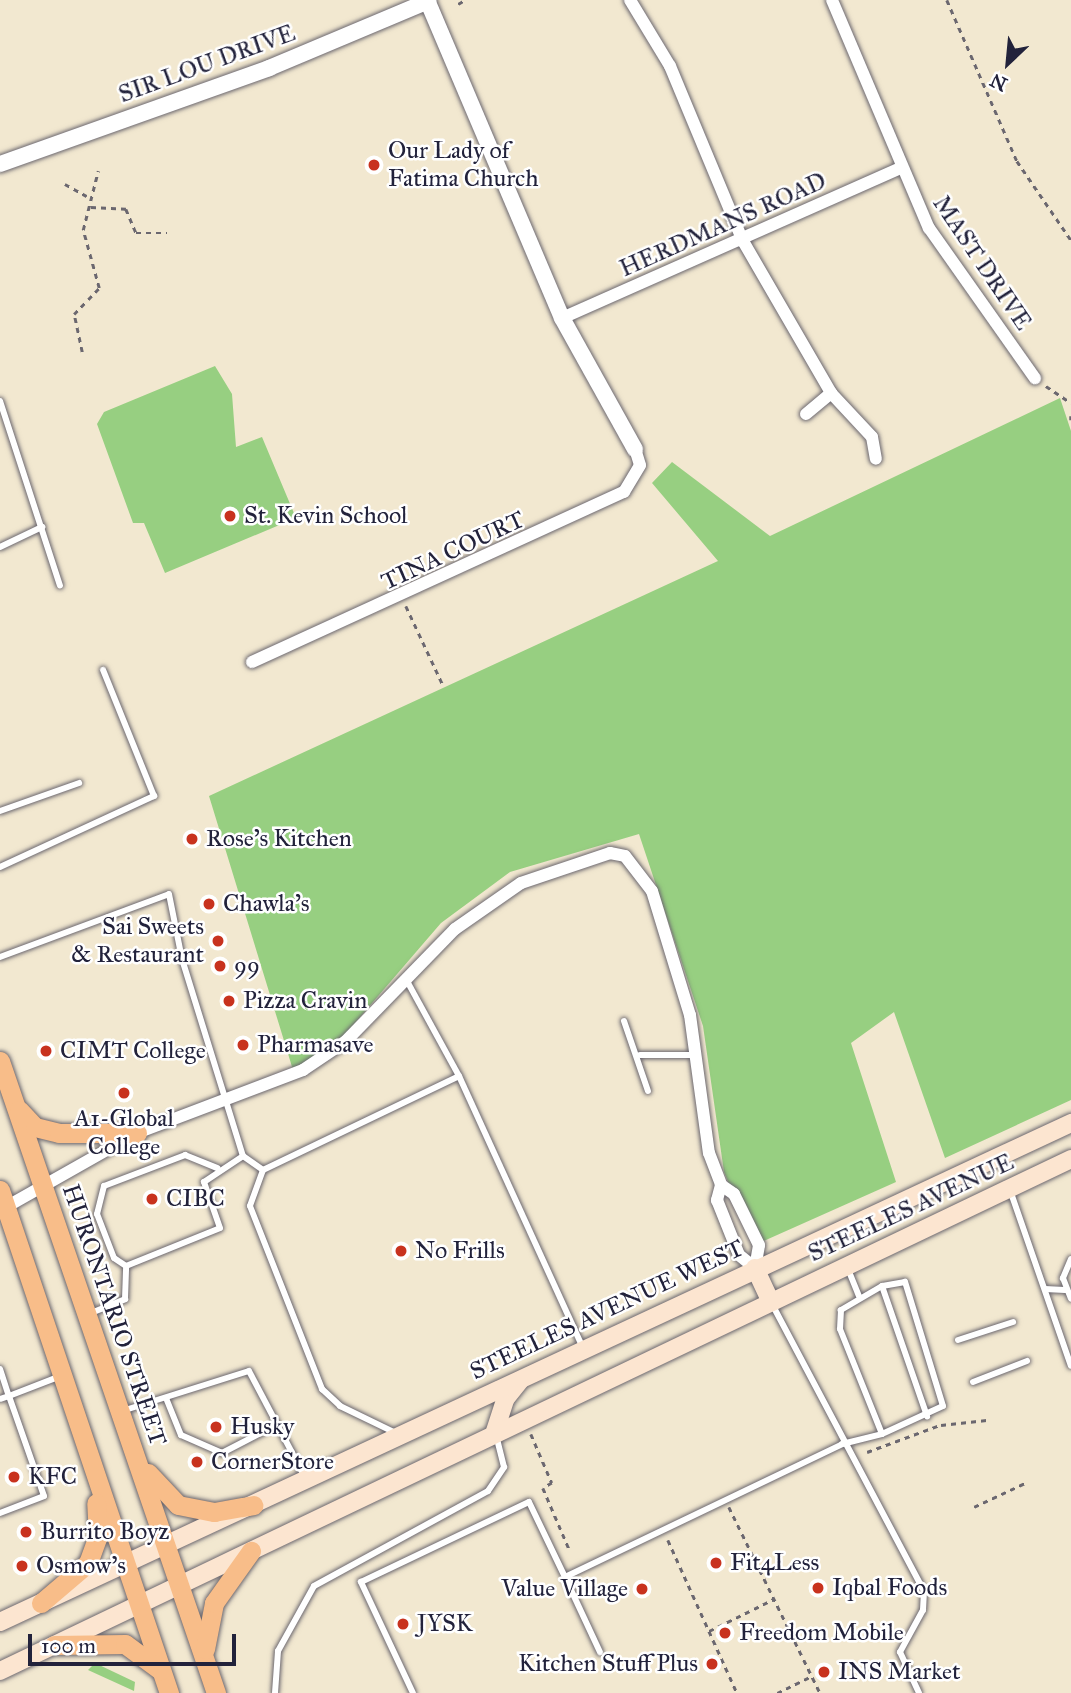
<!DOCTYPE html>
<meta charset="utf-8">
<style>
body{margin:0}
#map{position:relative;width:1071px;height:1693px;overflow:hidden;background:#f2e8d0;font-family:"IM FELL Great Primer",serif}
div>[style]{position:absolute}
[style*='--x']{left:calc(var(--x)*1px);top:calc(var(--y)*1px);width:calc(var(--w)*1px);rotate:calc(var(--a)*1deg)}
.green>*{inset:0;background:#97cf81}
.path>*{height:2.5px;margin-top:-1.25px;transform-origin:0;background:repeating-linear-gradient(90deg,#6b676f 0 5px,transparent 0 10px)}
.roads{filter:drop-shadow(0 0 2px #6b676f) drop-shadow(0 0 2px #6b676f)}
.service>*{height:6px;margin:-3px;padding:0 3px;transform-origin:3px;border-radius:3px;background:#fff}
.minor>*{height:12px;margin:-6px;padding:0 6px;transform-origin:6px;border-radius:6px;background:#fff}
.tertiary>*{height:16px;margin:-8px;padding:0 8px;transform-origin:8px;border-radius:8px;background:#fff}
.secondary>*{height:18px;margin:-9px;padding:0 9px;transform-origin:9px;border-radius:9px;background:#fce5d0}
.primary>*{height:19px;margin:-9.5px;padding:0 9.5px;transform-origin:9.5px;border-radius:9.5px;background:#f8bd89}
.dots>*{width:19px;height:19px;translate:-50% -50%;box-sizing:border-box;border:4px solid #fff;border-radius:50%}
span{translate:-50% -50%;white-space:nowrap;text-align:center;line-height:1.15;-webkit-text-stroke:5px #fff;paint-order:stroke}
.street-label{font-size:24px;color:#22223b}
.poi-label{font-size:24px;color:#22223b}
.left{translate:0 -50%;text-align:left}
.right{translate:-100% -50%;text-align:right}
.north{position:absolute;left:973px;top:28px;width:70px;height:70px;-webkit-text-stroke:5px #fff;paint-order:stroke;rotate:206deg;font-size:19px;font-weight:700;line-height:28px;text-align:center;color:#22223b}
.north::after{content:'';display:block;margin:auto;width:24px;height:32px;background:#22223b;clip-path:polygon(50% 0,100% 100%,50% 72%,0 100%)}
.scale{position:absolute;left:28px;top:1634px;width:208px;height:32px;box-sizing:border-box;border:4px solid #22223b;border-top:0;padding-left:9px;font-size:21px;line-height:24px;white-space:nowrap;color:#22223b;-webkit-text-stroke:5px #fff;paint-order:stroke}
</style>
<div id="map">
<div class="green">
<div style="clip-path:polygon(215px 366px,232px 394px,236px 447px,262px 437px,296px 518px,165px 573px,144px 523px,133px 523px,97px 424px,104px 412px)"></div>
<div style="clip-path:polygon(1060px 398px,1071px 431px,1071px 1100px,945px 1158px,894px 1012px,851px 1043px,896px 1182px,755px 1245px,724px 1172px,703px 1026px,639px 834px,510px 872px,441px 923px,336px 1045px,293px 1070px,209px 796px,718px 561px,652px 483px,672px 462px,770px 536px)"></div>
<div style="clip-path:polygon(95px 1663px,135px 1682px,134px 1691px,88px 1670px)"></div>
</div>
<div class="path">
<div style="--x:947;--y:0;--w:176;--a:66.5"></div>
<div style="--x:1017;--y:161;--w:96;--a:55.6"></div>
<div style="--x:458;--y:4;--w:8;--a:-30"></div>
<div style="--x:65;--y:184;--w:25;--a:29"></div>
<div style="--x:91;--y:207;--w:35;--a:3"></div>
<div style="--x:126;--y:209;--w:26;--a:67"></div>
<div style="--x:136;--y:233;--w:31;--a:0"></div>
<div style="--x:82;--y:352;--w:39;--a:-102"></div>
<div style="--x:74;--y:314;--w:36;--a:-46"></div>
<div style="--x:99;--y:288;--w:60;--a:-105.4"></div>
<div style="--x:83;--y:230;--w:61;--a:-75.7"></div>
<div style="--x:1046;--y:386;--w:30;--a:34"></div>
<div style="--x:1071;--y:416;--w:4;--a:90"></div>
<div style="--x:406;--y:606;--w:87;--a:64.9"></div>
<div style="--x:941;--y:1425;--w:46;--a:-6.2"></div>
<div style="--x:531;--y:1434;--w:53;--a:66.8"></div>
<div style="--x:552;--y:1483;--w:10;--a:151"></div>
<div style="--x:543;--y:1488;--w:69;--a:66.8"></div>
<div style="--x:867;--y:1452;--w:78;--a:-20.3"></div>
<div style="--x:729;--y:1507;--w:207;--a:63.9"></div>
<div style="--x:974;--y:1507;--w:56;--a:-25.2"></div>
<div style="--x:668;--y:1540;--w:168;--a:65.7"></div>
<div style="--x:709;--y:1631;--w:72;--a:-26.2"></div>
<div style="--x:777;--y:1693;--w:39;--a:-26"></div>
</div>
<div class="roads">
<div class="service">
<div style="--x:0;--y:401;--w:194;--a:72"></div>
<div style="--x:0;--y:547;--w:47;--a:-25.5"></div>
<div style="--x:0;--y:811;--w:84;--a:-19.5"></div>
<div style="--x:0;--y:867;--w:170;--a:-24.8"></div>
<div style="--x:154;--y:796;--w:136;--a:-112"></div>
<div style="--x:0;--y:957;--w:180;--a:-20.4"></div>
<div style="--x:169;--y:894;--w:66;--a:78.7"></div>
<div style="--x:182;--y:959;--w:206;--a:72.8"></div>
<div style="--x:243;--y:1156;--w:24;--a:35"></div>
<div style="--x:263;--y:1170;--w:217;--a:-25.6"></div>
<div style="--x:459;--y:1076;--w:106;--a:-118.7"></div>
<div style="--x:624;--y:1021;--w:74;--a:71.1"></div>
<div style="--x:640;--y:1055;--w:55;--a:0"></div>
<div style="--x:459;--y:1076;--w:299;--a:65.5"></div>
<div style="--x:263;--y:1170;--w:38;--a:110"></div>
<div style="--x:250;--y:1206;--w:197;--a:68.5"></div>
<div style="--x:322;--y:1389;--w:25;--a:43"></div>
<div style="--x:340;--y:1406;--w:64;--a:25.8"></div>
<div style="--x:1010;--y:1190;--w:186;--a:70.9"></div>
<div style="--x:1071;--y:1259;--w:21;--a:113"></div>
<div style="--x:1063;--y:1278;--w:22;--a:69"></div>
<div style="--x:126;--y:1266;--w:14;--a:-146"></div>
<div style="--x:114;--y:1258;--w:47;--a:-111.1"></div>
<div style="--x:97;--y:1214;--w:29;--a:-76"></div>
<div style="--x:104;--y:1186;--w:87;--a:-20.9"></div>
<div style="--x:185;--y:1155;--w:35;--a:22"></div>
<div style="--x:848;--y:1269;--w:29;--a:68"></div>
<div style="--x:882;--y:1286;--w:138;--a:70.9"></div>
<div style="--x:1045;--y:1289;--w:20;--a:3"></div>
<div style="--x:772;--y:1304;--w:325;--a:62.1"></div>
<div style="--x:924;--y:1591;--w:19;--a:93"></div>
<div style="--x:923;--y:1610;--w:48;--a:118.7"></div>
<div style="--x:900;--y:1652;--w:45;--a:65.1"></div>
<div style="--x:91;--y:1313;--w:37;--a:-22"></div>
<div style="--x:125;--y:1299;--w:33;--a:-88"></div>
<div style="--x:126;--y:1266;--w:101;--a:-22"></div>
<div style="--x:220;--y:1228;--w:49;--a:-109.2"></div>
<div style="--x:204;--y:1182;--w:47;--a:-33.7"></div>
<div style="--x:958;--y:1340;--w:58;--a:-18.1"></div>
<div style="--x:0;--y:1369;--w:28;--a:72"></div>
<div style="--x:9;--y:1396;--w:9;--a:162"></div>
<div style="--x:973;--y:1382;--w:58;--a:-21.3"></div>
<div style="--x:166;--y:1398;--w:40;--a:68"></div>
<div style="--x:181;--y:1435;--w:45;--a:23.7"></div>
<div style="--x:222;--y:1453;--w:59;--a:-27.4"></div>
<div style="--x:122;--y:1411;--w:133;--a:-17.5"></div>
<div style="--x:249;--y:1371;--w:122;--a:62.2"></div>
<div style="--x:0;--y:1513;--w:47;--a:-21.1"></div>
<div style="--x:44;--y:1496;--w:106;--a:-109.3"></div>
<div style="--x:9;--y:1396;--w:53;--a:-21.2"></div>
<div style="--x:565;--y:1577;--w:83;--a:65"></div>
<div style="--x:275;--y:1693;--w:42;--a:-85.9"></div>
<div style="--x:278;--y:1651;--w:74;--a:-61"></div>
<div style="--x:314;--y:1586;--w:198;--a:-28.6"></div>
<div style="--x:488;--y:1491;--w:29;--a:-56"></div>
<div style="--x:504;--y:1467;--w:32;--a:-104"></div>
<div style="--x:413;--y:1693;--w:123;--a:-115.1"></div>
<div style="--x:361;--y:1582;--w:186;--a:-25.5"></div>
<div style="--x:529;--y:1502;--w:83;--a:64.4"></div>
<div style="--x:565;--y:1577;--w:307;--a:-25.6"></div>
<div style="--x:842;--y:1444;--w:41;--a:-14"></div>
<div style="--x:882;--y:1434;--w:67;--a:-24.7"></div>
<div style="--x:943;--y:1406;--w:130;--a:-107"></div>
<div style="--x:905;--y:1282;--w:23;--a:170"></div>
<div style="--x:882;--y:1286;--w:48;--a:149.7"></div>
<div style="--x:841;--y:1310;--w:19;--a:93"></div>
<div style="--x:840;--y:1329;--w:113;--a:68.2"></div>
</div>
<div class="minor">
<div style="--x:630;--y:0;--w:77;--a:58.8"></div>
<div style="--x:670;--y:66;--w:190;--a:67.4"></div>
<div style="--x:743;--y:241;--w:176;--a:59.9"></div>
<div style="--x:831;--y:393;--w:60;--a:47"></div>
<div style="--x:872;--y:437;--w:22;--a:80"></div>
<div style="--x:832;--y:0;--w:248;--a:67"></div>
<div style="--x:929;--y:228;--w:184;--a:54.8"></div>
<div style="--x:562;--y:318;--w:368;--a:-23.9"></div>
<div style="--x:806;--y:414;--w:33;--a:-40"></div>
<div style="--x:252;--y:662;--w:409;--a:-24.6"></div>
<div style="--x:624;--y:492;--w:31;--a:-59"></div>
<div style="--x:640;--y:465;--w:17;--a:-107"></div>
<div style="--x:6;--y:1207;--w:150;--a:-29.5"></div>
<div style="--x:137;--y:1133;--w:178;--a:-20.8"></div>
<div style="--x:303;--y:1070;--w:52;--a:-34"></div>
<div style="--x:346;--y:1041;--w:156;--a:-45.8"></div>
<div style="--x:455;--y:929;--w:80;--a:-34.9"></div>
<div style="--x:521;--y:883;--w:94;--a:-18.6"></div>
<div style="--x:610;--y:853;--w:15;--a:11"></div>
<div style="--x:625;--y:856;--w:44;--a:52.4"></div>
<div style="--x:652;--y:891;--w:130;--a:73"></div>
<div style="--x:690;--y:1015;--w:139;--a:82.2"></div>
<div style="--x:709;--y:1153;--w:34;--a:69"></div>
<div style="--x:721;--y:1185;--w:16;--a:105"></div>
<div style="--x:717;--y:1200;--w:59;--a:68.2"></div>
<div style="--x:739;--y:1255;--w:21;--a:39"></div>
<div style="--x:755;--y:1268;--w:23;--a:-80"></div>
<div style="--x:759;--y:1245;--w:57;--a:-116.1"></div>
<div style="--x:734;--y:1194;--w:16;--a:-145"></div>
</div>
<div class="tertiary">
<div style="--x:427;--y:0;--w:345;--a:67"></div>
<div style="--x:562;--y:318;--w:150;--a:60.9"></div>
<div style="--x:0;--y:164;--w:286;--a:-19.6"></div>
<div style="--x:269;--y:68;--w:173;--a:-22.8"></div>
</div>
<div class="secondary">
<div style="--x:755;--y:1268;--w:38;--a:65"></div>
<div style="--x:495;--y:1431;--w:35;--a:-72"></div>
<div style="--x:506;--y:1398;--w:22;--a:-51"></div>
<div style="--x:0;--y:1622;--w:1182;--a:-24.98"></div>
<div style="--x:0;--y:1671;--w:1187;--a:-25.55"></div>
</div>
<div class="primary">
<div style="--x:0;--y:1061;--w:668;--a:71.13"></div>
<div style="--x:19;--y:1110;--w:23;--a:47"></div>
<div style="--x:35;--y:1127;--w:25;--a:14"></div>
<div style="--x:59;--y:1133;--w:78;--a:0"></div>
<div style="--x:0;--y:1190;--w:531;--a:71.43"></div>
<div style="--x:148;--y:1473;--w:44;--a:46.8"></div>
<div style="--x:178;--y:1505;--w:37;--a:11"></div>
<div style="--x:214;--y:1512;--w:40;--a:-10"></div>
<div style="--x:41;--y:1603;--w:62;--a:-40.4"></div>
<div style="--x:88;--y:1563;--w:29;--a:-70"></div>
<div style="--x:98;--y:1536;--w:33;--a:-93"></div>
<div style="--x:54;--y:1645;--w:71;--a:-0.8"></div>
<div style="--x:125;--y:1644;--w:44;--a:36.6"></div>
<div style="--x:205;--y:1649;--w:47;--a:-78.9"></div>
<div style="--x:214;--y:1603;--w:64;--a:-54.6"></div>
</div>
</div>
<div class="dots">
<div style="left:374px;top:165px;background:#c8321e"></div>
<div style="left:230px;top:516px;background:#c8321e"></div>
<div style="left:192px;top:839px;background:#c8321e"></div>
<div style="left:209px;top:904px;background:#c8321e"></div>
<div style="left:218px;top:941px;background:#c8321e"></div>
<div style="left:220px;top:966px;background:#c8321e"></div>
<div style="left:229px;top:1001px;background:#c8321e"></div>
<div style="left:243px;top:1045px;background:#c8321e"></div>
<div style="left:46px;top:1051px;background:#c8321e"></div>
<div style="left:124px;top:1093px;background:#c8321e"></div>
<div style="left:152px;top:1199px;background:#c8321e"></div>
<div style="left:401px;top:1251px;background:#c8321e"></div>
<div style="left:216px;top:1427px;background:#c8321e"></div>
<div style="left:197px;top:1462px;background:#c8321e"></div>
<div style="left:14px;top:1477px;background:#c8321e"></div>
<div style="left:26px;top:1532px;background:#c8321e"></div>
<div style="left:716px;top:1563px;background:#c8321e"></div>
<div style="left:22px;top:1566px;background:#c8321e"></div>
<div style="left:818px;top:1588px;background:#c8321e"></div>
<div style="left:642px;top:1589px;background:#c8321e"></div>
<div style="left:403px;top:1624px;background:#c8321e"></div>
<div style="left:725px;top:1633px;background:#c8321e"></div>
<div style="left:712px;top:1664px;background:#c8321e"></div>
<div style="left:824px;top:1672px;background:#c8321e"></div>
</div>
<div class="street-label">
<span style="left:207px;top:64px;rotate:-20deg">SIR LOU DRIVE</span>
<span style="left:723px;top:225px;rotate:-24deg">HERDMANS ROAD</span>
<span style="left:982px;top:263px;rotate:56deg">MAST DRIVE</span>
<span style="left:453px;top:551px;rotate:-25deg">TINA COURT</span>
<span style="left:911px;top:1208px;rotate:-25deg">STEELES AVENUE</span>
<span style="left:607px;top:1310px;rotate:-25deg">STEELES AVENUE WEST</span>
<span style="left:114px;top:1315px;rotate:71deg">HURONTARIO STREET</span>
</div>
<div class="poi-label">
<span class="left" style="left:388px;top:165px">Our Lady of<br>Fatima Church</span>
<span class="left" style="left:244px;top:516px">St. Kevin School</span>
<span class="left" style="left:206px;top:839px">Rose’s Kitchen</span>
<span class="left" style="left:223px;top:904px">Chawla’s</span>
<span class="right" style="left:204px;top:941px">Sai Sweets<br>&amp; Restaurant</span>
<span class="left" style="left:234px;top:966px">99</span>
<span class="left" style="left:243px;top:1001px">Pizza Cravin</span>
<span class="left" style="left:257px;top:1045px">Pharmasave</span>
<span class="left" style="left:60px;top:1051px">CIMT College</span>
<span style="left:124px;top:1133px">A1-Global<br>College</span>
<span class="left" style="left:166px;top:1199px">CIBC</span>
<span class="left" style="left:415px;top:1251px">No Frills</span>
<span class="left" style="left:230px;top:1427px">Husky</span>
<span class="left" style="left:211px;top:1462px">CornerStore</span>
<span class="left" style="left:28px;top:1477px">KFC</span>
<span class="left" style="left:40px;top:1532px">Burrito Boyz</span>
<span class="left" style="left:730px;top:1563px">Fit4Less</span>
<span class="left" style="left:36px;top:1566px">Osmow's</span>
<span class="left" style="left:832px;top:1588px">Iqbal Foods</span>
<span class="right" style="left:628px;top:1589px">Value Village</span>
<span class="left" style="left:417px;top:1624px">JYSK</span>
<span class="left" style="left:739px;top:1633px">Freedom Mobile</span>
<span class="right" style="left:698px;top:1664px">Kitchen Stuff Plus</span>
<span class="left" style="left:838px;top:1672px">INS Market</span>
</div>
<div class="north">N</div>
<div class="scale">100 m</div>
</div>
